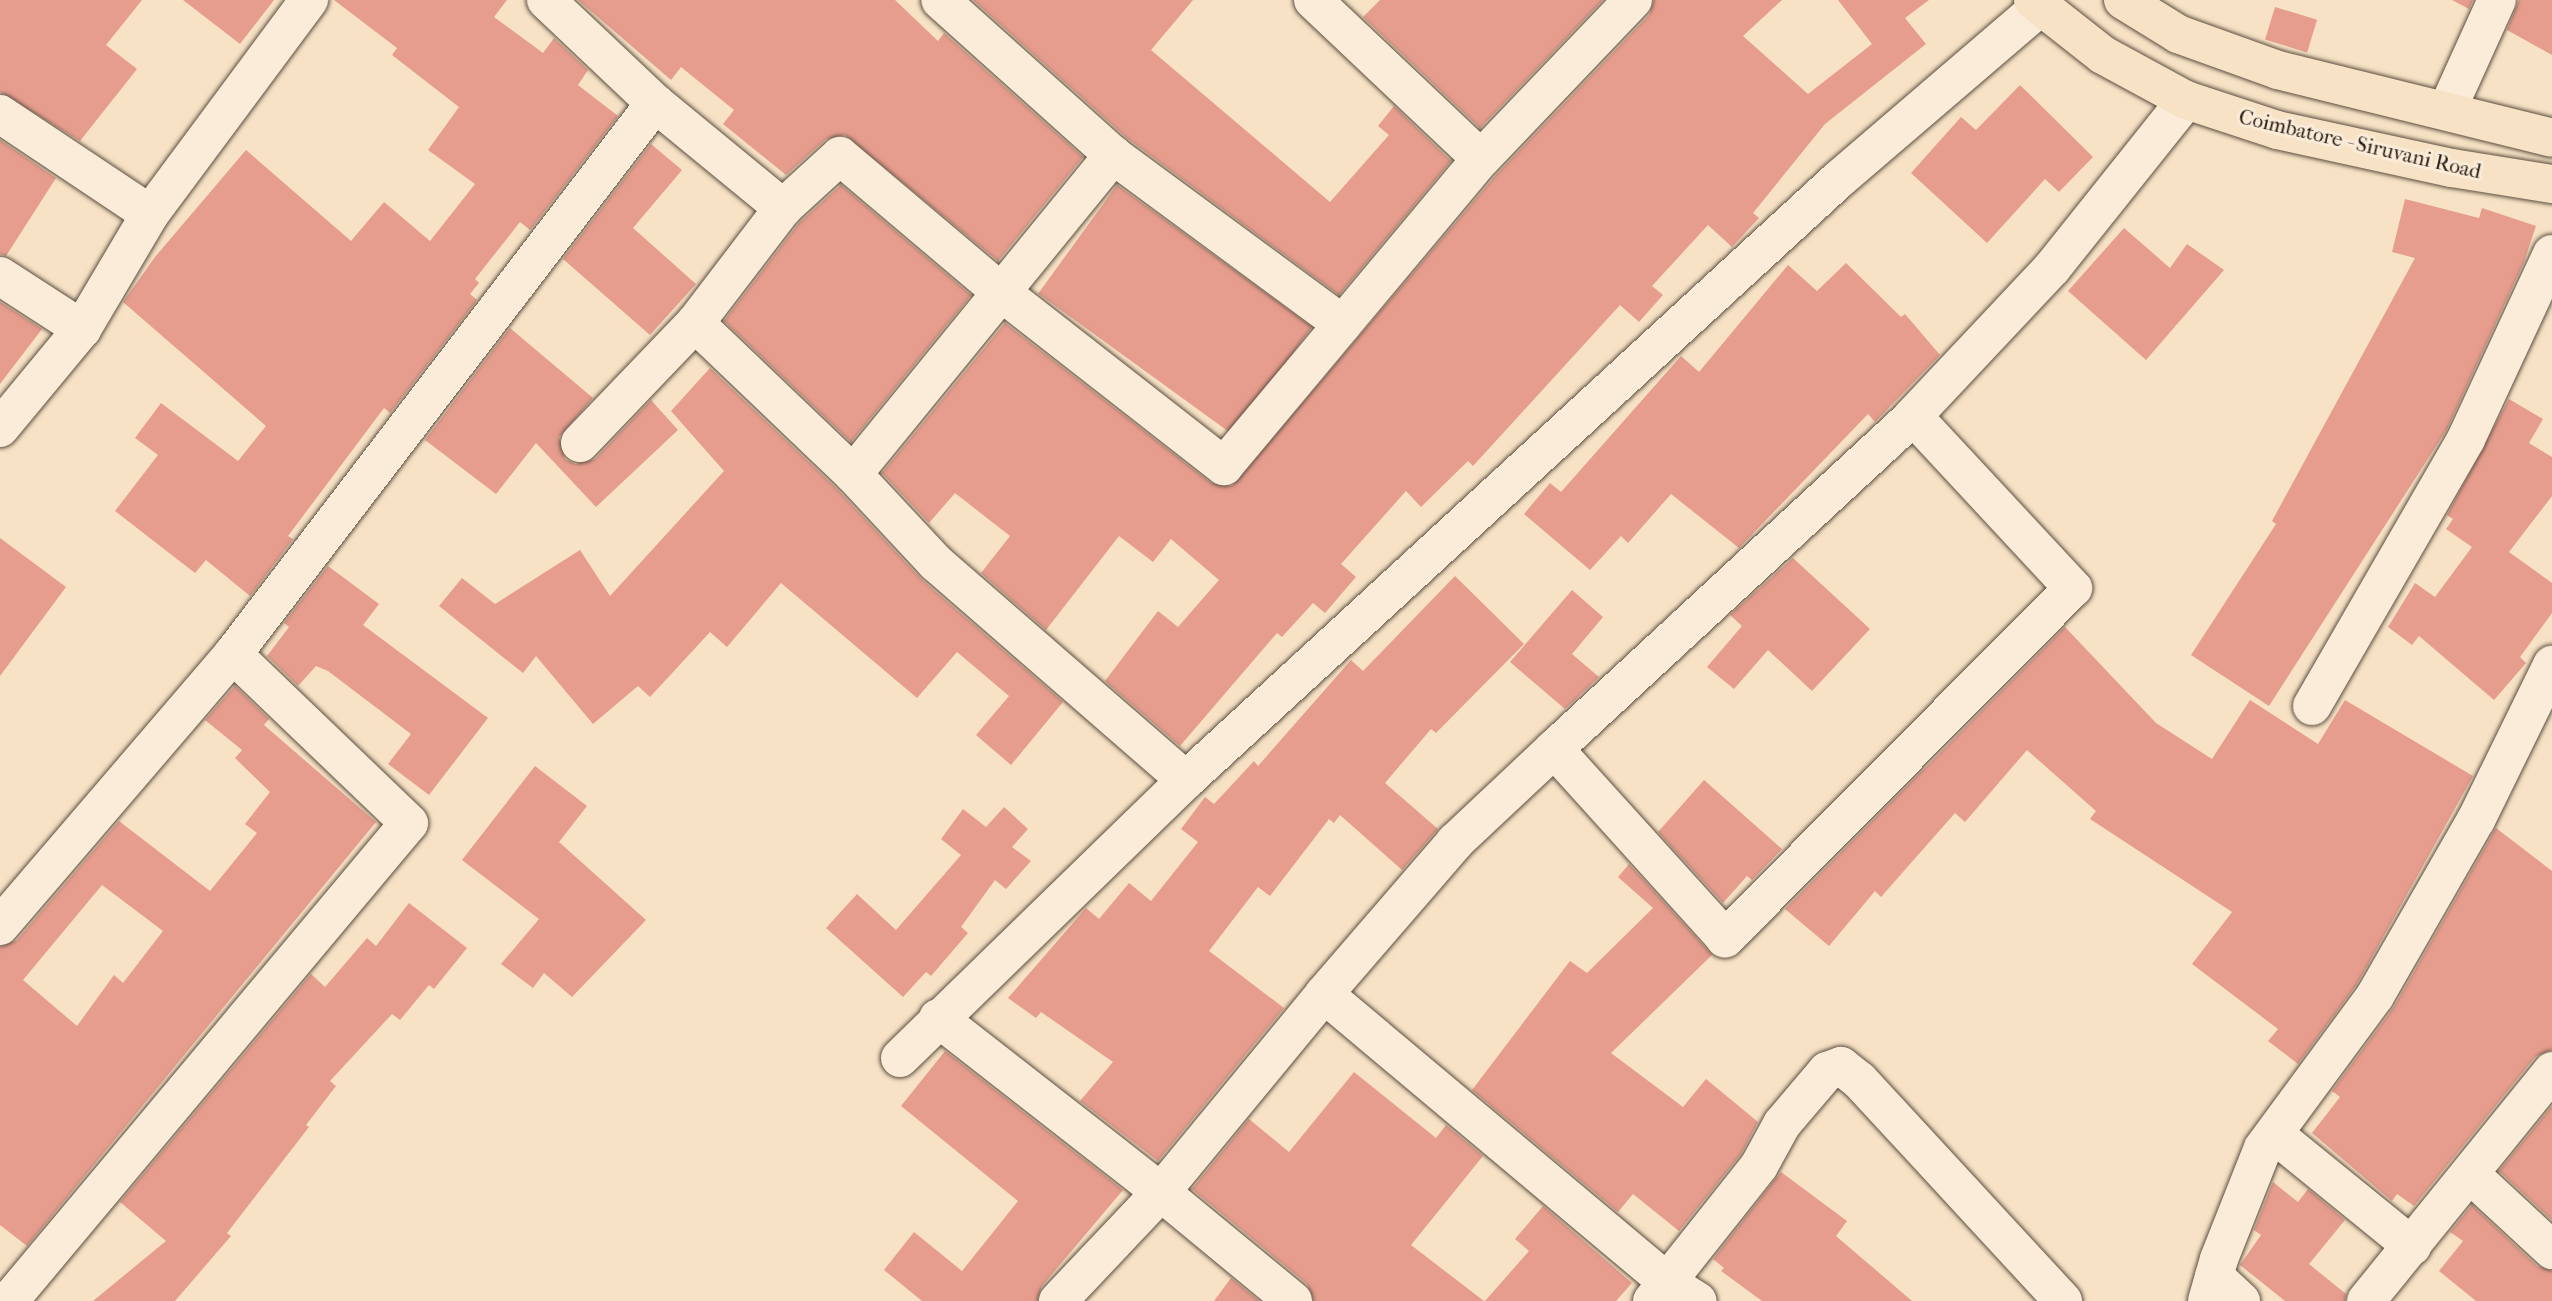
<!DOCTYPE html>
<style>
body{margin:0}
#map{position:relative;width:2552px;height:1301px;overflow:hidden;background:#f7e2c5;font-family:"IM FELL French Canon",serif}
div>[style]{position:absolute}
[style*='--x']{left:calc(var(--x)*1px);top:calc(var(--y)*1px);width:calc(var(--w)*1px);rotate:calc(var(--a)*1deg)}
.building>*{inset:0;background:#e79d8e;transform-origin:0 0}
.roads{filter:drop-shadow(0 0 2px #5b4e40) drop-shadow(0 0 2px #5b4e40)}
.minor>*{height:38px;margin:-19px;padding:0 19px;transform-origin:19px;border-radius:19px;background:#faecd9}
.major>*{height:38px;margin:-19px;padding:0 19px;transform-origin:19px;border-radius:19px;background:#f7e2c5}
span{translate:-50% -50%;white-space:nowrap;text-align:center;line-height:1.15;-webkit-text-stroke:6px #faecd9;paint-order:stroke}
.street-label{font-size:21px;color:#271c13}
</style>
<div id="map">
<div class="building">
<div style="clip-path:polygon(0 0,142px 0,106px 45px,137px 69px,80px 141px,0 92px)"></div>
<div style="clip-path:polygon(183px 0,274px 0,240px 44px)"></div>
<div style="clip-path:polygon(334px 0,507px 0,494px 17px,543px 53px,554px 38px,588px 70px,578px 85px,618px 116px,530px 230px,520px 222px,475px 279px,479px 283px,470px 294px,477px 300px,390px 413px,384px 408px,288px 536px,293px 539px,250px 596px,206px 560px,195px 573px,115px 511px,158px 455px,135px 438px,161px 403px,238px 461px,266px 426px,123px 302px,155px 257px,246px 150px,351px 241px,384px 202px,430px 241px,475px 184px,428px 150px,459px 107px,392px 55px,397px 48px)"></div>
<div style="clip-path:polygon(578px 0,895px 0,938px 41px,944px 33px,1083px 157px,998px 261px,845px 135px,826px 139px,786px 175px,723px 124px,734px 110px,681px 67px,671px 80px)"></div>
<div style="clip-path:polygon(973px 0,1193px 0,1151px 50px,1330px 202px,1389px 135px,1378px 126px,1394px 106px,1451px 161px,1339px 295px,1127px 138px)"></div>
<div style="clip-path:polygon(1380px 0,1603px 0,1480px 128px,1363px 17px)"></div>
<div style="clip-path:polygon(1654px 0,1782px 0,1743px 36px,1808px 94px,1872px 44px,1838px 0,1929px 0,1905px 18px,1926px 44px,1825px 124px,1753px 213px,1759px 218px,1732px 247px,1708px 225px,1652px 286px,1663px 295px,1639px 322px,1620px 305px,1473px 466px,1468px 461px,1421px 507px,1406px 491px,1341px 564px,1356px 577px,1325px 613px,1313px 603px,1282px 637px,1277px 633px,1180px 746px,1105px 681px,1158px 611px,1178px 627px,1219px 580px,1171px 539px,1153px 562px,1119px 536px,1046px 630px,981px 573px,1010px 536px,955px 493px,929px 523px,882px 473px,1005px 323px,1211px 483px,1232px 486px,1497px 174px,1649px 15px)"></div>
<div style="clip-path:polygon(2452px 0,2473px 0,2469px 9px)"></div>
<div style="clip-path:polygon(2519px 0,2552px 0,2552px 55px,2507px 30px)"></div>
<div style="left:2275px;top:7px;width:44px;height:34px;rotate:17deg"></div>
<div style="clip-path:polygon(2020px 85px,2093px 157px,2059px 192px,2045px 179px,1987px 243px,1911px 173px,1961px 117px,1976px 130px)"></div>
<div style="clip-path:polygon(0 140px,56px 178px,6px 256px,0 254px)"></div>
<div style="clip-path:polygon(651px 144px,682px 170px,633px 228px,696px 284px,650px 335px,563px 259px)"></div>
<div style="clip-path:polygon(841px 185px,971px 295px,851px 442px,724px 321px,799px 223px)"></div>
<div style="left:1117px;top:185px;width:241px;height:134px;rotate:36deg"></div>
<div style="clip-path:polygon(2405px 199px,2479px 218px,2482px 208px,2536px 226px,2524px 262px,2447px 429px,2269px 706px,2191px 655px,2276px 524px,2272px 521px,2415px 258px,2392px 252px)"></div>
<div style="clip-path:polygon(2124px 228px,2170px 268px,2187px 244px,2224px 270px,2146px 360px,2068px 291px)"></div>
<div style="clip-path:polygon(1846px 263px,1901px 317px,1905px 314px,1940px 355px,1875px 422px,1868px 414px,1739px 548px,1671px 494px,1628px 543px,1621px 536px,1590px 570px,1524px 514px,1550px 483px,1561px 492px,1681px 356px,1699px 372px,1788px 265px,1817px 291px)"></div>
<div style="clip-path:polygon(0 302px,42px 329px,0 384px)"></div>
<div style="clip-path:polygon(510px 328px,593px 398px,559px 437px,565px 459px,575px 464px,595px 459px,651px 400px,678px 430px,596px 507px,536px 443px,496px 494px,425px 440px)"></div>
<div style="clip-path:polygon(710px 368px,837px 489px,922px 580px,1063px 702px,1011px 765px,976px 735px,1009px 696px,957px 652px,917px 698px,781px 583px,727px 647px,710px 632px,650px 697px,638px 686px,593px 724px,536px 656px,523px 673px,439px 606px,462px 578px,495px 604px,580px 550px,610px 596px,724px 471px,671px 411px)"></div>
<div style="clip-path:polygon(2509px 399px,2543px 419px,2529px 443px,2552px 457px,2552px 496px,2509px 552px,2552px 583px,2552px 613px,2520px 657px,2526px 663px,2494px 700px,2419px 636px,2412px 645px,2388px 627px,2415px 583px,2435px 597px,2472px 547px,2446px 529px,2453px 519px,2447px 515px)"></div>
<div style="clip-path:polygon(0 538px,66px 587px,0 676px)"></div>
<div style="clip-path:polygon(1793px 558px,1870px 629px,1812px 691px,1768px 650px,1734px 689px,1707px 667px,1742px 626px,1730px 615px)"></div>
<div style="clip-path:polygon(328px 566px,379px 604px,363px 625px,488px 718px,429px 795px,388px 764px,411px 734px,328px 671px,316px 666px,298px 686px,267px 656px,289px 627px,284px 623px)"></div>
<div style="clip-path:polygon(1455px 576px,1524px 644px,1436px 733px,1431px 729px,1385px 783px,1438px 829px,1402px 870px,1340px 815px,1334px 823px,1329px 819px,1270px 896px,1258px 887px,1209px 951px,1284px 1008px,1158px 1161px,1080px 1101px,1113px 1062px,1041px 1012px,1036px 1018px,1008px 998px,1086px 908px,1099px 919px,1129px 883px,1151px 901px,1198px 842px,1181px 829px,1205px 797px,1214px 804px,1254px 761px,1258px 766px,1351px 660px,1363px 671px)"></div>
<div style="clip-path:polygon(1572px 590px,1603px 617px,1572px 654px,1599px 677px,1565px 709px,1510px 662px)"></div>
<div style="clip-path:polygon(2065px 627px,2156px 723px,2212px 759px,2250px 700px,2318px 744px,2345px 700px,2473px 776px,2357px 984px,2298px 1064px,2268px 1041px,2278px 1029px,2192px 964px,2232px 912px,2090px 819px,2096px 811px,2027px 750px,1965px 822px,1955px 813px,1881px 897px,1875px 891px,1829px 946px,1785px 909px)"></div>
<div style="clip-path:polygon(evenodd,235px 686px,269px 719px,264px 725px,376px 822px,27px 1246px,0 1225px,0 947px,17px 940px,119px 821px,210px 891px,257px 833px,245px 824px,270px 792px,235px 758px,242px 750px,205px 720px,235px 686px,102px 885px,163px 931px,123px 983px,114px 975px,77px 1026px,23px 980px,102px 885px)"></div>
<div style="clip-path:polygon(535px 766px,587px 806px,559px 842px,646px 920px,572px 997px,544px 973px,533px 988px,501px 964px,539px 919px,462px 860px)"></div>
<div style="clip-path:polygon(1704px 780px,1782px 849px,1752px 880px,1747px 876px,1723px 903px,1658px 832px)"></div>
<div style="clip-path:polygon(1004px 807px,1028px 829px,1012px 847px,1031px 861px,1006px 889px,995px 880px,961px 927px,968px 933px,931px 976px,926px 972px,903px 997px,826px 928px,857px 894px,896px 930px,961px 855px,941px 839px,963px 809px,986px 827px)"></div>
<div style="clip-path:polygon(2496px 828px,2552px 871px,2552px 1050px,2535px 1057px,2414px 1206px,2397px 1194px,2392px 1201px,2312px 1133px,2340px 1097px,2332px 1091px,2394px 1007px)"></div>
<div style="clip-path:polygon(1629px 864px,1712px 955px,1611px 1053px,1683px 1107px,1706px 1079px,1758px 1122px,1741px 1154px,1679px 1231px,1633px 1194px,1618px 1212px,1472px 1090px,1570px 961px,1587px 973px,1653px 908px,1618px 877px)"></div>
<div style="clip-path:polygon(409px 903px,467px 948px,434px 989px,429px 985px,400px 1020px,392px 1014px,330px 1081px,336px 1086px,306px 1125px,309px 1127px,227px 1233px,231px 1236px,175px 1301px,93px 1301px,166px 1241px,120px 1202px,311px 974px,325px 987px,367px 938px,376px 946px)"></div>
<div style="clip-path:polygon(945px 1051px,1123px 1190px,1042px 1286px,1037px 1301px,922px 1301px,884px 1270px,914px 1232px,962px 1271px,1018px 1201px,901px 1106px)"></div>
<div style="clip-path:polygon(1354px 1072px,1436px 1138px,1446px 1125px,1483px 1156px,1411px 1245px,1484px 1301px,1314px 1301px,1307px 1284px,1192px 1189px,1249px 1119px,1289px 1152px)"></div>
<div style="clip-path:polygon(2552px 1106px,2552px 1220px,2499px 1171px)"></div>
<div style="clip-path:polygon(1781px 1172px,1847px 1221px,1836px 1236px,1912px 1301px,1762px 1301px,1721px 1271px,1724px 1268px,1713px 1259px)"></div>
<div style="clip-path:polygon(2273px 1182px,2298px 1202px,2308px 1189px,2345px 1220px,2309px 1264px,2346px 1294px,2345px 1301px,2285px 1301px,2240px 1265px,2261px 1235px,2254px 1230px)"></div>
<div style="clip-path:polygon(2472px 1205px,2537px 1266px,2552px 1271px,2552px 1301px,2476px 1301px,2439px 1271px,2463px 1241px,2450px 1232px)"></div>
<div style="clip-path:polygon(1543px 1206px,1632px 1283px,1616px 1301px,1485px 1301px,1529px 1251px,1515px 1239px)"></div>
<div style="clip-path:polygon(1231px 1278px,1259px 1301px,1214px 1301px)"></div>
</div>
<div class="roads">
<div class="minor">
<div style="--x:546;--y:0;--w:150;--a:43.4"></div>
<div style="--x:655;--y:103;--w:166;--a:39.4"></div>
<div style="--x:783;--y:208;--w:145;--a:127.4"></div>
<div style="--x:695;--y:323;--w:219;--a:43.7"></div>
<div style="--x:853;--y:474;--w:122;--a:47"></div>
<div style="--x:936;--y:563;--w:331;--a:41"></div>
<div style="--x:1313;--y:0;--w:231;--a:43.4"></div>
<div style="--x:1481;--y:159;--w:220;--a:-46.3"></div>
<div style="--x:2447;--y:110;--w:121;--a:-65.6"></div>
<div style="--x:0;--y:114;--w:180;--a:33.7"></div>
<div style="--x:1113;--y:155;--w:285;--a:36.4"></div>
<div style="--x:783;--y:208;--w:77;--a:-42.4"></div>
<div style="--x:840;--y:156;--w:211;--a:40.2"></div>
<div style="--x:1001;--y:292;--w:283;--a:38"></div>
<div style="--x:1224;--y:466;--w:400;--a:-50.1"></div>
<div style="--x:0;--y:276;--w:98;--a:32.9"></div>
<div style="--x:1913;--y:416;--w:235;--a:47.1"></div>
<div style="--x:2073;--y:588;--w:494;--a:134.8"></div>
<div style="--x:1725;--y:938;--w:255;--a:-132.1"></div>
<div style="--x:1554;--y:749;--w:490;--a:-42.8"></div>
<div style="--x:1913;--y:416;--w:203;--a:-46.8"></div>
<div style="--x:2052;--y:268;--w:215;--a:-51.4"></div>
<div style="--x:0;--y:428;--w:129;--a:-50.4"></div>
<div style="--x:82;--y:329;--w:134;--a:-59.4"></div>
<div style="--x:150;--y:214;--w:267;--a:-53.4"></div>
<div style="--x:580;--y:443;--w:166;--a:-46.2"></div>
<div style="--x:853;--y:474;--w:412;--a:-50.8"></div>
<div style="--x:1113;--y:155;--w:232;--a:-138.1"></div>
<div style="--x:2312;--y:706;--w:308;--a:-60"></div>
<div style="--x:2466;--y:439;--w:204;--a:-65.1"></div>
<div style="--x:0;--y:926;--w:358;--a:-49.4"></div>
<div style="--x:233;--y:654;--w:694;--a:-52.55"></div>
<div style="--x:1324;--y:994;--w:201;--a:-49.2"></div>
<div style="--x:1455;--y:842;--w:136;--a:-43.2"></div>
<div style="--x:938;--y:1018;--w:283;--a:38"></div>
<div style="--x:1161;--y:1192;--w:150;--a:133.4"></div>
<div style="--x:900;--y:1058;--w:399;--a:-44.2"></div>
<div style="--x:1186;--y:780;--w:886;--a:-42.62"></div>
<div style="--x:1838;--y:180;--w:265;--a:-40.6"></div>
<div style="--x:2274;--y:1134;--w:178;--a:39.1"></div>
<div style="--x:2470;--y:1174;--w:112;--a:42.8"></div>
<div style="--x:2214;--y:1276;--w:37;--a:43"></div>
<div style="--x:9;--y:1301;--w:623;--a:-50.08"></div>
<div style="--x:409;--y:823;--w:244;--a:-136.2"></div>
<div style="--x:1293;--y:1301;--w:171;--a:-140.5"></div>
<div style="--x:1161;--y:1192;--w:256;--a:-50.5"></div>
<div style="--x:1324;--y:994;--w:448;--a:40"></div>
<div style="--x:1667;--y:1282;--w:36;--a:32"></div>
<div style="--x:1652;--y:1301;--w:172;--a:-51.6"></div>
<div style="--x:1759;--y:1166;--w:48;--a:-61.3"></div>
<div style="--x:1782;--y:1124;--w:70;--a:-49.7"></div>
<div style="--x:1827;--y:1071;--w:15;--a:-20"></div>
<div style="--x:1841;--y:1066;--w:23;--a:38"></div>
<div style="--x:1859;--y:1080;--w:301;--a:47.3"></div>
<div style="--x:2207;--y:1301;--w:44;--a:-74.1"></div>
<div style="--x:2219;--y:1259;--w:119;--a:-68.4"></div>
<div style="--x:2263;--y:1148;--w:189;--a:-53.6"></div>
<div style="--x:2375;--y:996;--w:203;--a:-60.2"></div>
<div style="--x:2476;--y:820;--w:173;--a:-63.9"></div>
<div style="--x:2366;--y:1301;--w:296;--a:-51"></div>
</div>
<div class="major">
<div style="--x:2033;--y:0;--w:89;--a:38.2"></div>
<div style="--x:2103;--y:55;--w:94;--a:28.5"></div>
<div style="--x:2186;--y:100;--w:96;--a:18.2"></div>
<div style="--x:2277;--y:130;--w:179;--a:12.3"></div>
<div style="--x:2452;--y:168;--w:101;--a:9.1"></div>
<div style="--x:2123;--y:0;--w:65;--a:31.7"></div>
<div style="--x:2178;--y:34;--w:106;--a:19.8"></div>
<div style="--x:2278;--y:70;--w:282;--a:13.9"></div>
</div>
</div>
<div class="street-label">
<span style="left:2360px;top:144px;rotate:13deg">Coimbatore - Siruvani Road</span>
</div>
</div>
